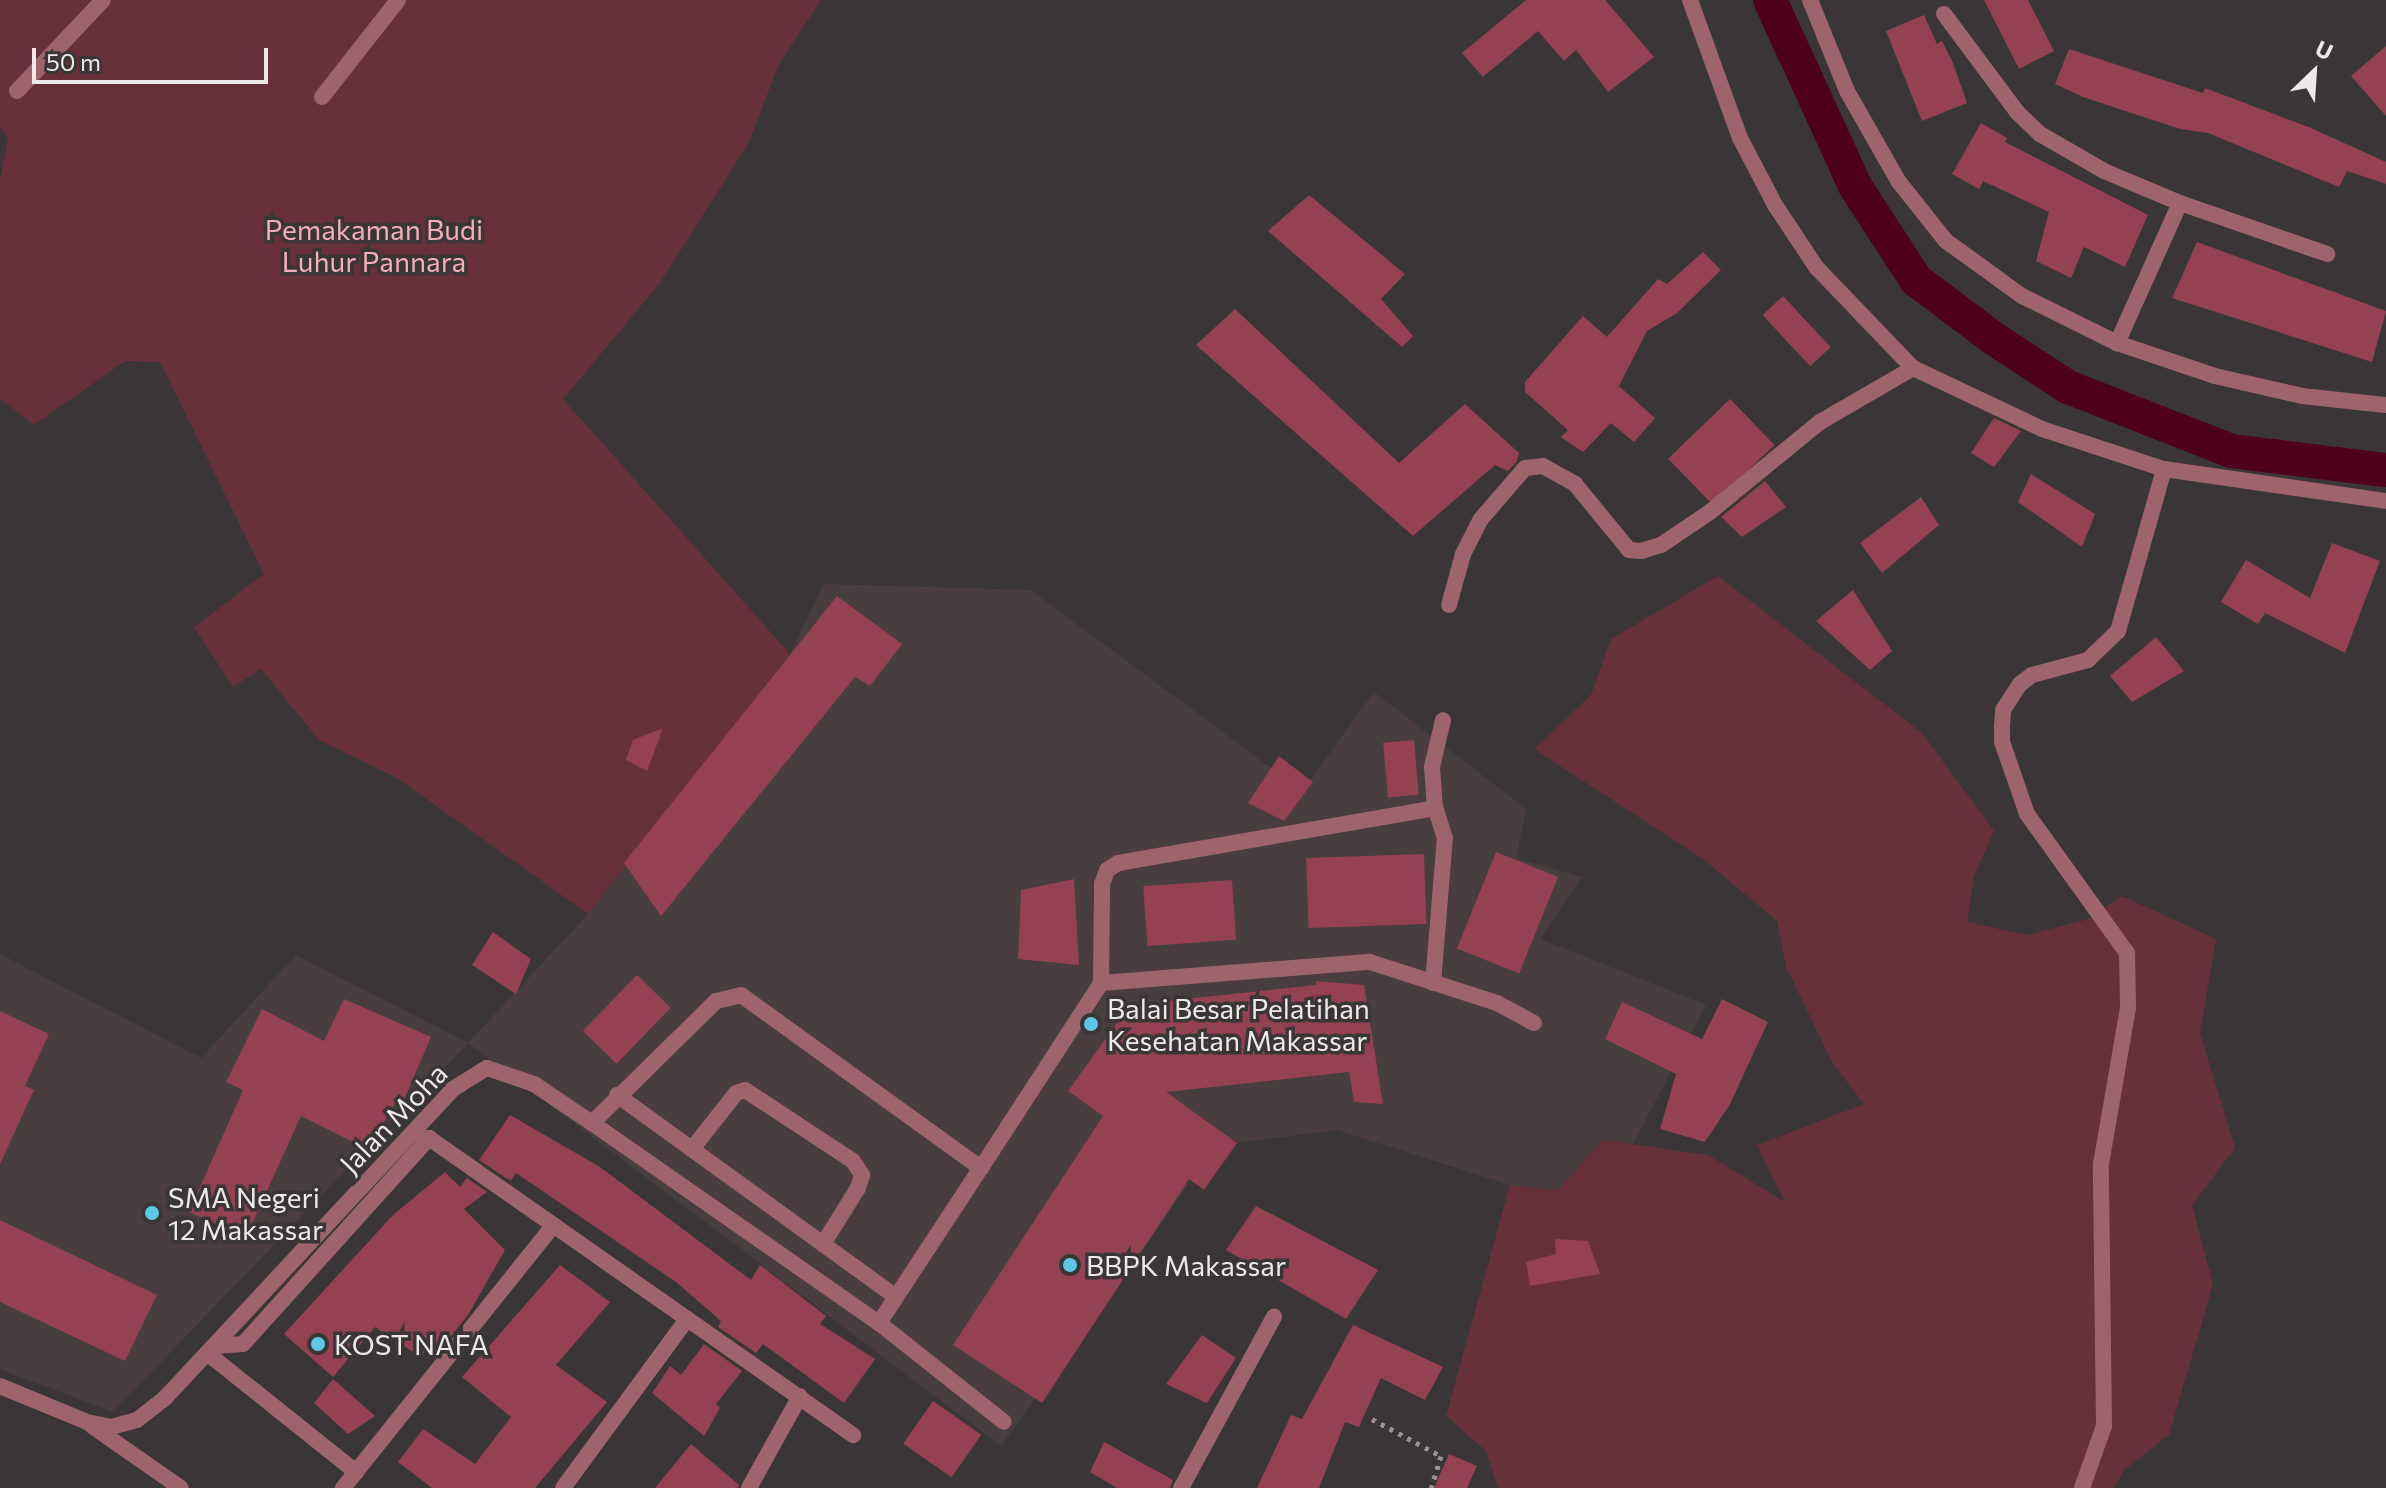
<!DOCTYPE html>
<style>
body{margin:0}
#map{position:relative;width:2386px;height:1488px;overflow:hidden;background:#3a3637;font-family:Commissioner,sans-serif}
div>[style]{position:absolute}
[style*='--x']{left:calc(var(--x)*1px);top:calc(var(--y)*1px);width:calc(var(--w)*1px);rotate:calc(var(--a)*1deg)}
.built>*{inset:0;background:#483d3f}
.green>*{inset:0;background:#67303b}
.canal>*{height:34px;margin:-17px;padding:0 17px;transform-origin:17px;border-radius:17px;background:#4e001a}
.building>*{inset:0;background:#944153;transform-origin:0 0}
.path>*{height:5px;margin-top:-2.5px;transform-origin:0;background:repeating-linear-gradient(90deg,#979394 0 4px,transparent 0 10px)}
.lane>*{height:16px;margin:-8px;padding:0 8px;transform-origin:8px;border-radius:8px;background:#9e636d}
.street>*{height:16px;margin:-8px;padding:0 8px;transform-origin:8px;border-radius:8px;background:#9e636d}
.dots>*{width:22px;height:22px;translate:-50% -50%;box-sizing:border-box;border:4px solid #3a3637;border-radius:50%}
span{translate:-50% -50%;white-space:nowrap;text-align:center;line-height:1.15;-webkit-text-stroke:7px #3a3637;paint-order:stroke}
.park-label{font-size:28px;color:#f5adb8}
.poi-label{font-size:28px;color:#ece9e9}
.left{translate:0 -50%;text-align:left}
.street-label{font-size:28px;color:#ece9e9}
.north{position:absolute;left:2274px;top:32px;width:80px;height:80px;-webkit-text-stroke:6px #3a3637;paint-order:stroke;rotate:25deg;font-size:22px;font-weight:700;line-height:32px;text-align:center;color:#ece9e9}
.north::after{content:'';display:block;margin:auto;width:28px;height:36px;background:#ece9e9;clip-path:polygon(50% 0,100% 100%,50% 72%,0 100%)}
.scale{position:absolute;left:32px;top:48px;width:236px;height:36px;box-sizing:border-box;border:4px solid #ece9e9;border-top:0;padding-left:10px;font-size:24px;line-height:28px;white-space:nowrap;color:#ece9e9;-webkit-text-stroke:6px #3a3637;paint-order:stroke}
</style>
<div id="map">
<div class="built">
<div style="clip-path:polygon(824px 584px,1031px 590px,1302px 791px,1374px 692px,1526px 809px,1516px 858px,1582px 877px,1540px 939px,1706px 1005px,1633px 1144px,1603px 1140px,1558px 1190px,1510px 1185px,1337px 1130px,1217px 1145px,1001px 1446px,468px 1043px,113px 1412px,0 1369px,0 954px,201px 1058px,296px 955px,468px 1043px,588px 914px,790px 654px)"></div>
</div>
<div class="green">
<div style="clip-path:polygon(0 0,821px 0,779px 64px,748px 144px,659px 284px,563px 399px,790px 654px,588px 914px,397px 778px,319px 740px,261px 669px,233px 687px,194px 627px,264px 574px,160px 362px,125px 361px,34px 425px,0 399px,0 178px,8px 139px,0 126px)"></div>
<div style="clip-path:polygon(1718px 576px,1922px 733px,1994px 831px,1974px 876px,1967px 922px,2027px 935px,2089px 919px,2122px 896px,2216px 939px,2200px 1033px,2235px 1148px,2192px 1205px,2213px 1284px,2169px 1435px,2124px 1470px,2114px 1488px,1498px 1488px,1486px 1451px,1446px 1416px,1510px 1185px,1558px 1190px,1603px 1140px,1708px 1155px,1785px 1202px,1757px 1145px,1864px 1104px,1832px 1062px,1786px 967px,1777px 921px,1703px 859px,1534px 749px,1591px 695px,1611px 639px)"></div>
</div>
<div class="canal">
<div style="--x:1770;--y:0;--w:205;--a:65.4"></div>
<div style="--x:1855;--y:186;--w:112;--a:57"></div>
<div style="--x:1916;--y:280;--w:96;--a:37"></div>
<div style="--x:1993;--y:338;--w:90;--a:33.2"></div>
<div style="--x:2068;--y:387;--w:175;--a:21.4"></div>
<div style="--x:2231;--y:451;--w:156;--a:7"></div>
</div>
<div class="building">
<div style="clip-path:polygon(1526px 0,1605px 0,1654px 57px,1608px 92px,1576px 50px,1564px 61px,1538px 31px,1483px 77px,1462px 53px)"></div>
<div style="clip-path:polygon(1984px 0,2028px 0,2054px 51px,2019px 69px)"></div>
<div style="clip-path:polygon(1924px 15px,1937px 44px,1942px 41px,1953px 63px,1967px 103px,1922px 121px,1886px 31px)"></div>
<div style="clip-path:polygon(2386px 46px,2386px 116px,2351px 76px)"></div>
<div style="clip-path:polygon(2069px 49px,2203px 93px,2205px 88px,2311px 128px,2386px 162px,2386px 184px,2347px 171px,2339px 187px,2208px 133px,2180px 129px,2083px 97px,2055px 84px)"></div>
<div style="clip-path:polygon(1981px 123px,2007px 138px,2005px 142px,2148px 215px,2125px 267px,2084px 247px,2071px 278px,2036px 261px,2049px 212px,1983px 181px,1979px 189px,1952px 174px)"></div>
<div style="clip-path:polygon(1309px 195px,1405px 274px,1381px 299px,1413px 336px,1402px 347px,1268px 231px)"></div>
<div style="clip-path:polygon(2197px 242px,2386px 311px,2372px 362px,2172px 298px)"></div>
<div style="clip-path:polygon(1703px 252px,1721px 270px,1677px 313px,1647px 331px,1619px 386px,1655px 418px,1634px 442px,1611px 423px,1583px 452px,1561px 437px,1568px 430px,1525px 392px,1525px 382px,1583px 316px,1607px 337px,1658px 279px,1667px 284px)"></div>
<div style="left:1783px;top:296px;width:70px;height:28px;rotate:47deg"></div>
<div style="clip-path:polygon(1235px 309px,1399px 463px,1465px 404px,1519px 453px,1517px 461px,1508px 471px,1495px 465px,1413px 536px,1196px 345px)"></div>
<div style="left:1730px;top:399px;width:64px;height:86px;rotate:46deg"></div>
<div style="clip-path:polygon(1994px 418px,2021px 431px,1994px 467px,1971px 453px)"></div>
<div style="clip-path:polygon(2031px 474px,2095px 514px,2082px 547px,2018px 502px)"></div>
<div style="clip-path:polygon(1765px 481px,1786px 507px,1742px 537px,1721px 517px)"></div>
<div style="clip-path:polygon(1921px 497px,1939px 525px,1882px 573px,1860px 543px)"></div>
<div style="clip-path:polygon(2332px 543px,2380px 561px,2345px 653px,2265px 613px,2258px 624px,2221px 602px,2246px 560px,2310px 598px)"></div>
<div style="clip-path:polygon(1853px 590px,1892px 651px,1870px 670px,1816px 621px)"></div>
<div style="clip-path:polygon(837px 596px,902px 644px,870px 686px,855px 677px,661px 916px,624px 863px)"></div>
<div style="clip-path:polygon(2156px 637px,2184px 671px,2132px 702px,2110px 676px)"></div>
<div style="clip-path:polygon(663px 728px,647px 771px,626px 760px,633px 740px)"></div>
<div style="left:1414px;top:740px;width:55px;height:31px;rotate:85deg"></div>
<div style="clip-path:polygon(1279px 756px,1313px 782px,1284px 821px,1248px 803px)"></div>
<div style="left:1496px;top:852px;width:67px;height:104px;rotate:22deg"></div>
<div style="left:1424px;top:854px;width:70px;height:118px;rotate:88deg"></div>
<div style="clip-path:polygon(1074px 879px,1079px 965px,1018px 959px,1021px 890px)"></div>
<div style="left:1232px;top:880px;width:60px;height:89px;rotate:86deg"></div>
<div style="clip-path:polygon(493px 932px,531px 959px,516px 994px,472px 965px)"></div>
<div style="left:637px;top:975px;width:47px;height:78px;rotate:44deg"></div>
<div style="clip-path:polygon(1316px 981px,1364px 985px,1383px 1104px,1354px 1102px,1349px 1072px,1166px 1092px,1237px 1143px,1204px 1190px,1189px 1179px,1042px 1403px,953px 1345px,1103px 1116px,1068px 1091px,1130px 1005px,1316px 985px)"></div>
<div style="clip-path:polygon(344px 999px,431px 1037px,403px 1102px,398px 1099px,367px 1149px,301px 1116px,246px 1237px,189px 1212px,243px 1090px,226px 1082px,262px 1009px,324px 1041px)"></div>
<div style="clip-path:polygon(1722px 999px,1768px 1022px,1730px 1104px,1705px 1142px,1660px 1129px,1676px 1074px,1605px 1039px,1622px 1002px,1702px 1039px)"></div>
<div style="clip-path:polygon(0 1011px,49px 1034px,25px 1086px,34px 1090px,0 1164px)"></div>
<div style="clip-path:polygon(510px 1115px,600px 1167px,751px 1280px,760px 1265px,826px 1316px,820px 1324px,875px 1359px,844px 1403px,763px 1344px,756px 1353px,718px 1327px,721px 1321px,676px 1282px,516px 1173px,511px 1180px,506px 1178px,479px 1160px)"></div>
<div style="clip-path:polygon(445px 1172px,460px 1187px,467px 1178px,487px 1192px,464px 1209px,505px 1250px,468px 1315px,435px 1356px,426px 1349px,421px 1357px,375px 1327px,333px 1377px,284px 1334px,393px 1215px)"></div>
<div style="clip-path:polygon(1256px 1206px,1378px 1270px,1346px 1319px,1226px 1250px)"></div>
<div style="clip-path:polygon(0 1220px,157px 1295px,125px 1361px,0 1302px)"></div>
<div style="clip-path:polygon(1555px 1239px,1588px 1241px,1600px 1274px,1530px 1286px,1526px 1262px,1556px 1254px)"></div>
<div style="clip-path:polygon(560px 1265px,610px 1302px,556px 1365px,607px 1402px,535px 1488px,432px 1488px,398px 1462px,423px 1429px,475px 1464px,511px 1417px,462px 1377px)"></div>
<div style="clip-path:polygon(1353px 1325px,1443px 1367px,1425px 1400px,1381px 1378px,1359px 1427px,1345px 1422px,1319px 1488px,1257px 1488px,1291px 1415px,1302px 1419px)"></div>
<div style="clip-path:polygon(1202px 1335px,1236px 1358px,1207px 1403px,1166px 1384px)"></div>
<div style="clip-path:polygon(704px 1344px,742px 1371px,716px 1404px,720px 1408px,704px 1436px,652px 1393px,670px 1366px,681px 1375px)"></div>
<div style="clip-path:polygon(333px 1379px,375px 1416px,348px 1434px,314px 1403px)"></div>
<div style="left:933px;top:1401px;width:59px;height:52px;rotate:35deg"></div>
<div style="clip-path:polygon(1104px 1442px,1173px 1480px,1170px 1488px,1117px 1488px,1090px 1472px)"></div>
<div style="clip-path:polygon(691px 1444px,739px 1485px,738px 1488px,655px 1488px)"></div>
<div style="clip-path:polygon(1449px 1454px,1477px 1466px,1467px 1488px,1434px 1488px)"></div>
</div>
<div class="path">
<div style="--x:1372;--y:1419;--w:78;--a:28.2"></div>
<div style="--x:1441;--y:1456;--w:34;--a:107"></div>
</div>
<div class="lane">
<div style="--x:17;--y:91;--w:125;--a:-46.6"></div>
<div style="--x:322;--y:97;--w:123;--a:-51.9"></div>
<div style="--x:692;--y:1149;--w:71;--a:-51.8"></div>
<div style="--x:736;--y:1093;--w:9;--a:-18"></div>
<div style="--x:745;--y:1090;--w:129;--a:33.3"></div>
<div style="--x:853;--y:1161;--w:17;--a:57"></div>
<div style="--x:862;--y:1175;--w:14;--a:107"></div>
<div style="--x:858;--y:1188;--w:66;--a:122"></div>
</div>
<div class="street">
<div style="--x:1690;--y:0;--w:147;--a:70.1"></div>
<div style="--x:1740;--y:138;--w:76;--a:62.4"></div>
<div style="--x:1775;--y:205;--w:74;--a:56.5"></div>
<div style="--x:1816;--y:267;--w:140;--a:46.2"></div>
<div style="--x:1913;--y:368;--w:143;--a:25.3"></div>
<div style="--x:2042;--y:429;--w:128;--a:18.2"></div>
<div style="--x:2164;--y:469;--w:224;--a:8.2"></div>
<div style="--x:1810;--y:0;--w:98;--a:67.9"></div>
<div style="--x:1847;--y:91;--w:105;--a:60.3"></div>
<div style="--x:1899;--y:182;--w:75;--a:51.5"></div>
<div style="--x:1946;--y:241;--w:94;--a:35.9"></div>
<div style="--x:2022;--y:296;--w:106;--a:26.3"></div>
<div style="--x:2117;--y:343;--w:103;--a:18.6"></div>
<div style="--x:2215;--y:376;--w:89;--a:12.9"></div>
<div style="--x:2302;--y:396;--w:84;--a:6.1"></div>
<div style="--x:1944;--y:14;--w:122;--a:53.3"></div>
<div style="--x:2017;--y:112;--w:32;--a:44"></div>
<div style="--x:2040;--y:134;--w:74;--a:30"></div>
<div style="--x:2104;--y:171;--w:82;--a:22.8"></div>
<div style="--x:2180;--y:203;--w:154;--a:114.2"></div>
<div style="--x:2180;--y:203;--w:156;--a:19.1"></div>
<div style="--x:1449;--y:605;--w:53;--a:-74.6"></div>
<div style="--x:1463;--y:554;--w:39;--a:-63"></div>
<div style="--x:1481;--y:519;--w:67;--a:-49.2"></div>
<div style="--x:1525;--y:468;--w:18;--a:-6"></div>
<div style="--x:1543;--y:466;--w:37;--a:29"></div>
<div style="--x:1575;--y:484;--w:85;--a:50.7"></div>
<div style="--x:1629;--y:550;--w:12;--a:5"></div>
<div style="--x:1641;--y:551;--w:21;--a:-17"></div>
<div style="--x:1661;--y:545;--w:59;--a:-34"></div>
<div style="--x:1710;--y:512;--w:142;--a:-39.3"></div>
<div style="--x:1820;--y:422;--w:108;--a:-30.1"></div>
<div style="--x:1101;--y:983;--w:270;--a:-4.5"></div>
<div style="--x:1370;--y:962;--w:133;--a:17.9"></div>
<div style="--x:1497;--y:1003;--w:42;--a:28.4"></div>
<div style="--x:1433;--y:983;--w:145;--a:-85.3"></div>
<div style="--x:1445;--y:838;--w:32;--a:-108"></div>
<div style="--x:1435;--y:808;--w:41;--a:-94.2"></div>
<div style="--x:1432;--y:767;--w:48;--a:-76.8"></div>
<div style="--x:617;--y:1095;--w:344;--a:35.9"></div>
<div style="--x:592;--y:1123;--w:174;--a:-44.5"></div>
<div style="--x:716;--y:1001;--w:26;--a:-13"></div>
<div style="--x:741;--y:995;--w:296;--a:35.8"></div>
<div style="--x:981;--y:1168;--w:221;--a:-57"></div>
<div style="--x:1101;--y:983;--w:99;--a:-89.4"></div>
<div style="--x:1102;--y:884;--w:15;--a:-70"></div>
<div style="--x:1107;--y:870;--w:13;--a:-32"></div>
<div style="--x:1118;--y:863;--w:322;--a:-9.8"></div>
<div style="--x:879;--y:1323;--w:186;--a:-56.7"></div>
<div style="--x:214;--y:1346;--w:29;--a:-4"></div>
<div style="--x:243;--y:1344;--w:278;--a:-47.9"></div>
<div style="--x:429;--y:1138;--w:518;--a:35.01"></div>
<div style="--x:207;--y:1353;--w:191;--a:38.6"></div>
<div style="--x:0;--y:1386;--w:94;--a:22.5"></div>
<div style="--x:87;--y:1422;--w:25;--a:12"></div>
<div style="--x:111;--y:1427;--w:27;--a:-15"></div>
<div style="--x:137;--y:1420;--w:36;--a:-38"></div>
<div style="--x:165;--y:1398;--w:422;--a:-47"></div>
<div style="--x:453;--y:1089;--w:40;--a:-32"></div>
<div style="--x:487;--y:1068;--w:50;--a:18.8"></div>
<div style="--x:534;--y:1084;--w:70;--a:33.9"></div>
<div style="--x:592;--y:1123;--w:350;--a:34.9"></div>
<div style="--x:879;--y:1323;--w:159;--a:38.4"></div>
<div style="--x:92;--y:1426;--w:108;--a:34.9"></div>
<div style="--x:343;--y:1488;--w:337;--a:-51.3"></div>
<div style="--x:563;--y:1488;--w:210;--a:-53.7"></div>
<div style="--x:749;--y:1488;--w:105;--a:-61"></div>
<div style="--x:1181;--y:1488;--w:195;--a:-61.5"></div>
<div style="--x:2082;--y:1488;--w:66;--a:-70.5"></div>
<div style="--x:2104;--y:1426;--w:262;--a:-90.7"></div>
<div style="--x:2101;--y:1164;--w:158;--a:-80.2"></div>
<div style="--x:2128;--y:1008;--w:55;--a:-91"></div>
<div style="--x:2127;--y:953;--w:171;--a:-125.7"></div>
<div style="--x:2027;--y:814;--w:76;--a:-109.1"></div>
<div style="--x:2002;--y:742;--w:16;--a:-90"></div>
<div style="--x:2002;--y:726;--w:16;--a:-86"></div>
<div style="--x:2003;--y:710;--w:31;--a:-57"></div>
<div style="--x:2020;--y:684;--w:15;--a:-37"></div>
<div style="--x:2032;--y:675;--w:58;--a:-15"></div>
<div style="--x:2088;--y:660;--w:42;--a:-44"></div>
<div style="--x:2118;--y:631;--w:168;--a:-74.1"></div>
</div>
<div class="dots">
<div style="left:1091px;top:1024px;background:#5bc8e6"></div>
<div style="left:152px;top:1213px;background:#5bc8e6"></div>
<div style="left:1070px;top:1265px;background:#5bc8e6"></div>
<div style="left:318px;top:1344px;background:#5bc8e6"></div>
</div>
<div class="park-label">
<span style="left:374px;top:245px">Pemakaman Budi<br>Luhur Pannara</span>
</div>
<div class="poi-label">
<span class="left" style="left:1107px;top:1024px">Balai Besar Pelatihan<br>Kesehatan Makassar</span>
<span class="left" style="left:168px;top:1213px">SMA Negeri<br>12 Makassar</span>
<span class="left" style="left:1086px;top:1265px">BBPK Makassar</span>
<span class="left" style="left:334px;top:1344px">KOST NAFA</span>
</div>
<div class="street-label">
<span style="left:393px;top:1118px;rotate:-46deg">Jalan Moha</span>
</div>
<div class="north">U</div>
<div class="scale">50 m</div>
</div>
